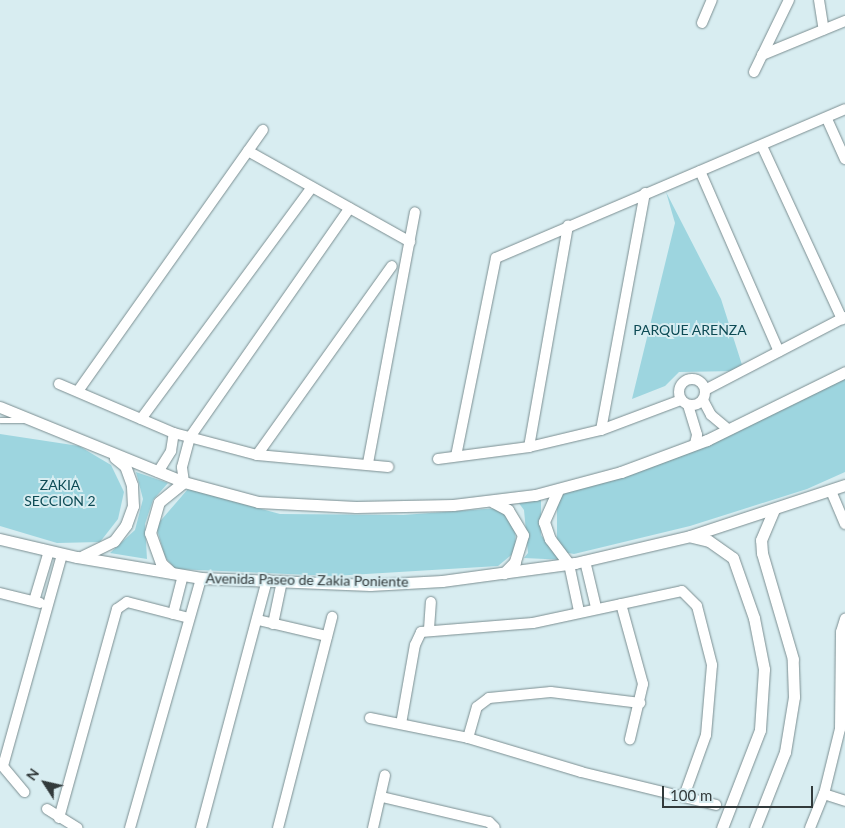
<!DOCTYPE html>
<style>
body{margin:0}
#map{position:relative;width:845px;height:828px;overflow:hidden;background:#d8edf1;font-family:Lato,sans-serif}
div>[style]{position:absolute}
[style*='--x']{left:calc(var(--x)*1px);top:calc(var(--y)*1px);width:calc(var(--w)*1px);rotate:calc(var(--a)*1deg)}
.green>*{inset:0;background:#9dd5df}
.roads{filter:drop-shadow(0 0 1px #7b8e91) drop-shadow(0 0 1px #7b8e91)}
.service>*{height:5px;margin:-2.5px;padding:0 2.5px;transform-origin:2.5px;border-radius:2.5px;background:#fff}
.minor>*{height:10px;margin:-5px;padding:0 5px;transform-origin:5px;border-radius:5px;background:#fff}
.minor>.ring{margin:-5px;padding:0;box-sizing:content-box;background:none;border:10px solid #fff;border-radius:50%}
.tertiary>*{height:11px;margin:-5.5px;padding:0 5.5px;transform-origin:5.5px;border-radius:5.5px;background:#fff}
span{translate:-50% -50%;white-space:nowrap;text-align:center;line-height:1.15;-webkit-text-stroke:4px #d8edf1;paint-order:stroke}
.park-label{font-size:14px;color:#0d4b55}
.street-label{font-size:14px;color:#323a3b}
.north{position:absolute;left:20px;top:758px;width:50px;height:50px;-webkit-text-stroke:4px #d8edf1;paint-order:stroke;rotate:305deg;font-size:14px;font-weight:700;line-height:20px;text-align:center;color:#323a3b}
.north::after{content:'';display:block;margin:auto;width:18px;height:22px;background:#323a3b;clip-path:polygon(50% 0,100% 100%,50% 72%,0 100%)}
.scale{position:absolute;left:662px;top:786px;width:151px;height:22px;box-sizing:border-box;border:2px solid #323a3b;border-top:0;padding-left:6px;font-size:15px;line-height:18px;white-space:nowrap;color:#323a3b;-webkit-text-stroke:4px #d8edf1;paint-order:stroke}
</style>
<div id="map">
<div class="green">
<div style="clip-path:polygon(666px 192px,721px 299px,743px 368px,737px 371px,679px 372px,665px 386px,632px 399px,675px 223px)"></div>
<div style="clip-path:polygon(845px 379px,845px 472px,807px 489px,690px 526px,574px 554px,563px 552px,557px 543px,557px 496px,684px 453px)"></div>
<div style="clip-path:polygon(0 434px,79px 446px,111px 465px,124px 492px,118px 519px,100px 542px,57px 543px,0 526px)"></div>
<div style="clip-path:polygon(136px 472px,168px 483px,153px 500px,145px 524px,147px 559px,110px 553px,135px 530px,143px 499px)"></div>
<div style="clip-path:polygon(188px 489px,280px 514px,403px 515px,499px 508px,515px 524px,516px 551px,498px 566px,333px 576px,175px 569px,165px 557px,156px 526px)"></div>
<div style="clip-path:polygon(541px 495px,541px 535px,553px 552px,566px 560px,524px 558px,528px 553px,524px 510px,518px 502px)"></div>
</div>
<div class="roads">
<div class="service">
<div style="--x:0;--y:420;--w:23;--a:0"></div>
</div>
<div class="minor">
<div style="--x:819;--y:0;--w:30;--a:81"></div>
<div style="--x:702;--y:23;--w:25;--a:-67"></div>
<div style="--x:762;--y:55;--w:90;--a:-22.3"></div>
<div style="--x:754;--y:72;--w:80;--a:-64.1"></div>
<div style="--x:827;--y:119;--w:44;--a:65.8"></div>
<div style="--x:762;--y:146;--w:191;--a:65.2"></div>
<div style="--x:248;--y:151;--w:186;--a:29.3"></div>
<div style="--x:700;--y:171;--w:197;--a:66.4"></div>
<div class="ring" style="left:679px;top:379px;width:16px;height:16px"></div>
<div style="--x:59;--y:384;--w:125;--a:23.1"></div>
<div style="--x:174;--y:433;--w:86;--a:14.8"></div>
<div style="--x:257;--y:455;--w:132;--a:5.2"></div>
<div style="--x:705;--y:390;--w:158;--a:-27.5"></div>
<div style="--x:78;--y:391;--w:320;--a:-54.7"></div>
<div style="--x:703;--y:400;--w:17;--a:62"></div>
<div style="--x:711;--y:415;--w:23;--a:40"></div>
<div style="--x:688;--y:405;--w:31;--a:73"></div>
<div style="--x:697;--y:435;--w:9;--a:103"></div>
<div style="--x:141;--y:419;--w:288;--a:-53.6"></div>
<div style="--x:601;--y:430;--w:241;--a:-79.5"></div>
<div style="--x:529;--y:447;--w:225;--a:-80"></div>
<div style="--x:257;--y:455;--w:232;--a:-54.5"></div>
<div style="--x:456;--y:456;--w:202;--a:-78.6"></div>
<div style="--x:496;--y:258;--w:379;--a:-23.1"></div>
<div style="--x:438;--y:459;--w:92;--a:-7.5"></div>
<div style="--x:529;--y:447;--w:74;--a:-13.3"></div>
<div style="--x:601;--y:430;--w:85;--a:-20.6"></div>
<div style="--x:368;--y:463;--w:255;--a:-79.4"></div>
<div style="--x:158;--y:472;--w:25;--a:-58"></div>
<div style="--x:171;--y:451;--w:18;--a:-81"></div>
<div style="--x:184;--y:482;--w:15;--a:-98"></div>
<div style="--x:182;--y:467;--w:31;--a:-75"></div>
<div style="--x:190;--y:437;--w:279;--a:-55.1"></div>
<div style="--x:831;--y:491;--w:36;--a:67"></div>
<div style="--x:585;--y:561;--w:47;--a:76.6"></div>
<div style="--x:569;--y:564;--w:48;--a:78"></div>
<div style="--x:0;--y:593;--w:41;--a:14"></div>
<div style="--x:34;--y:601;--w:52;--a:-73.3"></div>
<div style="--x:621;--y:604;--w:83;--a:74.6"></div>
<div style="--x:643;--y:684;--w:57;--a:103.3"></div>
<div style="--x:173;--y:614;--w:40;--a:-75.6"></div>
<div style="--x:258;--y:620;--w:71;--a:13.1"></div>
<div style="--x:273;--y:624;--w:44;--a:-78.2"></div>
<div style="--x:429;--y:629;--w:27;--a:-86"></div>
<div style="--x:370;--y:718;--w:100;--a:11.5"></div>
<div style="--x:468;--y:738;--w:118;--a:16.7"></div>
<div style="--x:581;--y:772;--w:139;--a:13.7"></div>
<div style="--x:401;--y:724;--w:80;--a:-80"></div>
<div style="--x:415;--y:645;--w:14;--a:-65"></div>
<div style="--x:421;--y:632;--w:112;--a:-4.6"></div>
<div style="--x:533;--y:623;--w:152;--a:-12.1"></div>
<div style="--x:682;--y:591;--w:21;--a:45"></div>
<div style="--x:697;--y:606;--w:61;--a:75.7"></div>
<div style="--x:712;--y:665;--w:70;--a:94.9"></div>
<div style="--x:706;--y:735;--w:65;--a:109.8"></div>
<div style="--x:468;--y:738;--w:32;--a:-74"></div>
<div style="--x:477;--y:707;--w:15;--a:-37"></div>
<div style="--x:489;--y:698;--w:62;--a:-5.5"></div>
<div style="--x:551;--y:692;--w:90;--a:7"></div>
<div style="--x:0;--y:763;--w:38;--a:50"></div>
<div style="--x:3;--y:766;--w:220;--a:-74.4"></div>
<div style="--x:824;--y:794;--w:22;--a:18"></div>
<div style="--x:382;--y:797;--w:110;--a:13.2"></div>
<div style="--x:489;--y:822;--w:8;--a:45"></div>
<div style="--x:47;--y:809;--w:36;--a:32"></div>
<div style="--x:59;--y:818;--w:217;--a:-74.5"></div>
<div style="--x:117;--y:609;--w:12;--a:-35"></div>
<div style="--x:127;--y:602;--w:64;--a:14.5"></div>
<div style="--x:130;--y:828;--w:260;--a:-74.1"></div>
<div style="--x:201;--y:828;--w:257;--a:-75.1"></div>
<div style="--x:278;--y:828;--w:218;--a:-75.6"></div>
<div style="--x:373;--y:828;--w:54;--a:-77.2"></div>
<div style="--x:810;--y:828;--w:37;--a:-68"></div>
<div style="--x:824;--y:794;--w:67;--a:-76.2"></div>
<div style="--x:840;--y:729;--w:97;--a:-89.4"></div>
<div style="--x:841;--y:632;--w:14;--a:-73"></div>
</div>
<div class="tertiary">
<div style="--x:0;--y:407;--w:199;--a:22.2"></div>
<div style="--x:184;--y:482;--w:77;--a:15.1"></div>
<div style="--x:258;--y:502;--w:98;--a:2.9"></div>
<div style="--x:356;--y:507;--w:97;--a:-1.2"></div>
<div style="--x:453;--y:505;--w:83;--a:-7"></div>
<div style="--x:535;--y:495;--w:89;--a:-15"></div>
<div style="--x:621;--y:472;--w:92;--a:-20.4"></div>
<div style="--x:707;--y:440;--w:154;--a:-26.2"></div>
<div style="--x:558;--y:490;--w:35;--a:114"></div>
<div style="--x:544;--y:522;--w:18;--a:71"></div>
<div style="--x:550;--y:539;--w:31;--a:53"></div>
<div style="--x:493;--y:502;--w:17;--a:28"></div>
<div style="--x:508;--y:510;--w:29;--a:59"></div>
<div style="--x:523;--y:535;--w:28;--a:107"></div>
<div style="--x:515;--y:562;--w:16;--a:135"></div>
<div style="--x:692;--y:537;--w:17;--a:13"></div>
<div style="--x:709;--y:541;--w:29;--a:35"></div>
<div style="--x:733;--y:558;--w:64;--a:70.7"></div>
<div style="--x:754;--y:618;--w:52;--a:78.9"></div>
<div style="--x:764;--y:669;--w:61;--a:93.8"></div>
<div style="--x:760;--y:730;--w:105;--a:111.2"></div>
<div style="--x:0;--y:539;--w:79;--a:13.2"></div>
<div style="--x:77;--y:557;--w:126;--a:9.6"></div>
<div style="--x:201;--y:578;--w:169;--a:2.4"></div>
<div style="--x:370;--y:585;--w:72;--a:-3.2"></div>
<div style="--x:442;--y:581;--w:134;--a:-7.7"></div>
<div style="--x:575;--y:563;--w:118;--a:-13.2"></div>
<div style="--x:690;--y:536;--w:163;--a:-18.2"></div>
<div style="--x:83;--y:556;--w:34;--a:-26"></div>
<div style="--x:114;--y:541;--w:20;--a:-53"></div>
<div style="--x:126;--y:525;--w:20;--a:-70"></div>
<div style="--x:133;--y:506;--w:21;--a:-93"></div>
<div style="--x:132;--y:485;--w:20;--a:-110"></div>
<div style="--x:125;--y:466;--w:13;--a:-141"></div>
<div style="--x:172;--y:573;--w:15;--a:-138"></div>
<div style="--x:161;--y:563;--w:32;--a:-110"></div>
<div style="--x:150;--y:533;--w:32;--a:-74"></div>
<div style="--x:159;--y:502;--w:32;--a:-39"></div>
<div style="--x:755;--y:828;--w:82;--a:-68.5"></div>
<div style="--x:785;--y:752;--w:56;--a:-80.7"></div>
<div style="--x:794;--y:697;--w:38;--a:-92"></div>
<div style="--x:793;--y:659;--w:110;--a:-106.3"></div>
<div style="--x:762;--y:553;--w:13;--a:-94"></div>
<div style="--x:761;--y:540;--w:33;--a:-67"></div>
</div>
</div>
<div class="park-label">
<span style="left:690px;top:330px">PARQUE ARENZA</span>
<span style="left:60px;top:493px">ZAKIA<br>SECCION 2</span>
</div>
<div class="street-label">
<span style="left:307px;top:580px;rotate:1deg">Avenida Paseo de Zakia Poniente</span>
</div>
<div class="north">N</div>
<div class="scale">100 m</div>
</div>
